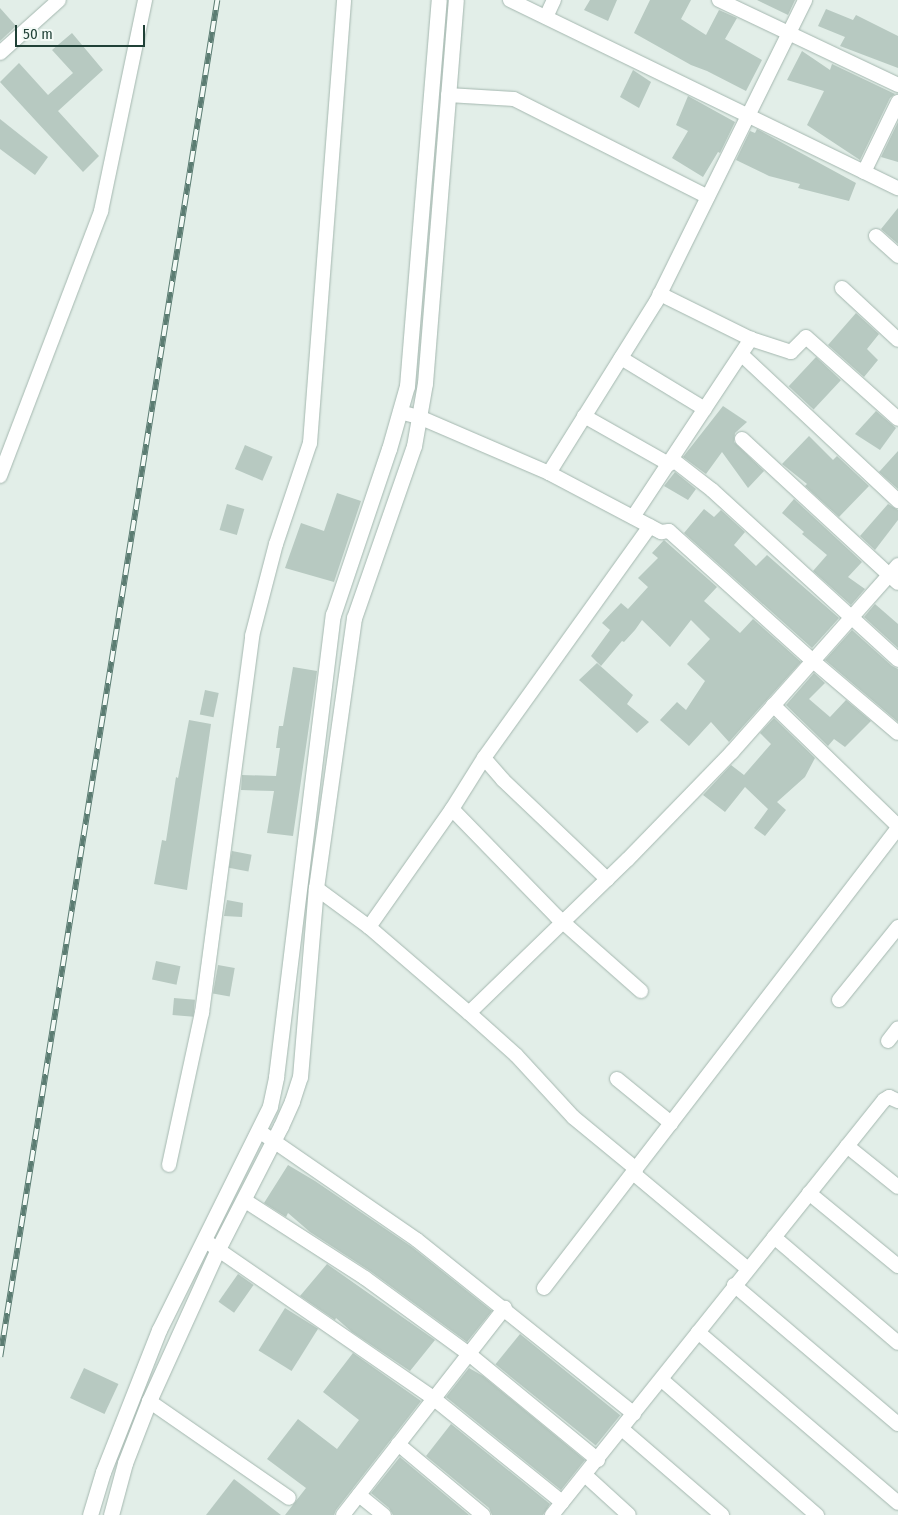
<!DOCTYPE html>
<style>
body{margin:0}
#map{position:relative;width:898px;height:1515px;overflow:hidden;background:#e2eee8;font-family:"Fira Sans Condensed",sans-serif}
div>[style]{position:absolute}
[style*='--x']{left:calc(var(--x)*1px);top:calc(var(--y)*1px);width:calc(var(--w)*1px);rotate:calc(var(--a)*1deg)}
.building>*{inset:0;background:#b7c9c1;transform-origin:0 0}
.roads{filter:drop-shadow(0 0 1px #a4b7af) drop-shadow(0 0 1px #a4b7af)}
.minor>*{height:14px;margin:-7px;padding:0 7px;transform-origin:7px;border-radius:7px;background:#fff}
.tertiary>*{height:15px;margin:-7.5px;padding:0 7.5px;transform-origin:7.5px;border-radius:7.5px;background:#fff}
.rail>*{height:5.5px;margin-top:-2.75px;transform-origin:0;background:repeating-linear-gradient(90deg,#f3faf6 0 11px,#5b7c72 0 22px);box-sizing:border-box;border-block:1px solid #5b7c72}
span{translate:-50% -50%;white-space:nowrap;text-align:center;line-height:1.15;-webkit-text-stroke:4px #f3faf6;paint-order:stroke}
.scale{position:absolute;left:15px;top:25px;width:130px;height:22px;box-sizing:border-box;border:2px solid #204137;border-top:0;padding-left:6px;font-size:15px;line-height:18px;white-space:nowrap;color:#204137;-webkit-text-stroke:4px #f3faf6;paint-order:stroke}
</style>
<div id="map">
<div class="building">
<div style="clip-path:polygon(590px 0,617px 0,608px 21px,584px 10px)"></div>
<div style="clip-path:polygon(650px 0,691px 0,681px 19px,706px 35px,719px 10px,737px 18px,725px 39px,762px 60px,746px 91px,707px 71px,691px 65px,634px 33px)"></div>
<div style="clip-path:polygon(757px 0,795px 0,788px 15px)"></div>
<div style="clip-path:polygon(0 8px,16px 26px,0 41px)"></div>
<div style="clip-path:polygon(826px 9px,853px 20px,856px 15px,898px 36px,898px 68px,840px 46px,845px 37px,818px 26px)"></div>
<div style="clip-path:polygon(72px 33px,103px 70px,58px 111px,99px 156px,83px 172px,0 82px,19px 63px,48px 95px,73px 73px,52px 50px)"></div>
<div style="clip-path:polygon(802px 51px,830px 70px,832px 64px,895px 94px,890px 98px,860px 160px,807px 125px,824px 91px,787px 80px)"></div>
<div style="clip-path:polygon(633px 70px,651px 82px,639px 108px,620px 97px)"></div>
<div style="clip-path:polygon(688px 96px,735px 122px,720px 153px,718px 152px,703px 177px,672px 158px,688px 131px,676px 125px)"></div>
<div style="clip-path:polygon(0 119px,48px 157px,35px 175px,0 149px)"></div>
<div style="clip-path:polygon(898px 122px,898px 162px,881px 157px)"></div>
<div style="clip-path:polygon(757px 129px,856px 183px,849px 201px,798px 188px,800px 184px,769px 176px,736px 160px,750px 131px,755px 133px)"></div>
<div style="clip-path:polygon(898px 208px,898px 244px,881px 229px)"></div>
<div style="clip-path:polygon(856px 313px,879px 334px,867px 349px,878px 360px,864px 377px,828px 345px)"></div>
<div style="left:816px;top:357px;width:34px;height:40px;rotate:43deg"></div>
<div style="clip-path:polygon(723px 406px,747px 422px,735px 433px,734px 442px,764px 471px,748px 488px,722px 452px,706px 474px,683px 457px)"></div>
<div style="clip-path:polygon(876px 411px,896px 428px,880px 450px,855px 434px)"></div>
<div style="clip-path:polygon(809px 436px,833px 460px,837px 456px,869px 486px,839px 517px,805px 486px,807px 484px,782px 464px)"></div>
<div style="left:245px;top:445px;width:30px;height:26px;rotate:23deg"></div>
<div style="clip-path:polygon(898px 451px,898px 489px,879px 472px)"></div>
<div style="clip-path:polygon(675px 472px,696px 489px,688px 500px,664px 486px)"></div>
<div style="clip-path:polygon(337px 493px,361px 501px,334px 582px,285px 568px,301px 523px,324px 531px)"></div>
<div style="clip-path:polygon(794px 499px,862px 562px,848px 577px,865px 589px,851px 605px,813px 571px,827px 555px,802px 534px,804px 532px,782px 513px)"></div>
<div style="left:227px;top:504px;width:18px;height:27px;rotate:16deg"></div>
<div style="clip-path:polygon(888px 504px,898px 510px,898px 520px,875px 550px,860px 536px)"></div>
<div style="clip-path:polygon(704px 509px,714px 517px,721px 510px,745px 532px,734px 545px,756px 566px,767px 555px,839px 618px,812px 648px,684px 533px)"></div>
<div style="clip-path:polygon(664px 540px,717px 587px,704px 601px,740px 633px,753px 619px,801px 662px,729px 742px,711px 722px,689px 746px,660px 720px,677px 702px,686px 710px,705px 681px,687px 664px,710px 639px,691px 620px,670px 647px,642px 620px,635px 630px,624px 642px,622px 641px,601px 666px,591px 656px,610px 630px,602px 623px,621px 603px,628px 609px,648px 587px,638px 578px,658px 558px,652px 553px)"></div>
<div style="clip-path:polygon(875px 604px,898px 624px,898px 648px,864px 617px)"></div>
<div style="clip-path:polygon(852px 630px,892px 666px,898px 669px,898px 722px,825px 660px)"></div>
<div style="clip-path:polygon(597px 663px,633px 695px,627px 704px,649px 722px,637px 733px,579px 680px)"></div>
<div style="clip-path:polygon(293px 667px,317px 671px,293px 836px,267px 833px,274px 791px,241px 790px,242px 775px,276px 776px,280px 748px,276px 748px,279px 726px,283px 726px)"></div>
<div style="clip-path:polygon(814px 673px,825px 683px,809px 699px,830px 717px,846px 700px,871px 721px,845px 747px,834px 739px,828px 746px,786px 705px)"></div>
<div style="left:205px;top:690px;width:14px;height:25px;rotate:12deg"></div>
<div style="clip-path:polygon(774px 718px,815px 758px,805px 777px,777px 802px,786px 810px,765px 836px,754px 828px,768px 809px,745px 787px,725px 812px,703px 795px,731px 765px,744px 775px,771px 744px,760px 733px)"></div>
<div style="clip-path:polygon(189px 720px,211px 724px,187px 890px,154px 884px,162px 840px,166px 841px,176px 777px,178px 778px)"></div>
<div style="left:232px;top:851px;width:20px;height:17px;rotate:11deg"></div>
<div style="clip-path:polygon(227px 900px,243px 903px,242px 917px,224px 916px)"></div>
<div style="left:156px;top:961px;width:25px;height:19px;rotate:12deg"></div>
<div style="left:218px;top:965px;width:17px;height:29px;rotate:10deg"></div>
<div style="left:174px;top:998px;width:21px;height:17px;rotate:5deg"></div>
<div style="clip-path:polygon(288px 1165px,315px 1181px,412px 1247px,492px 1311px,467px 1342px,370px 1271px,310px 1232px,288px 1213px,286px 1217px,264px 1203px)"></div>
<div style="clip-path:polygon(327px 1264px,435px 1340px,410px 1371px,352px 1332px,336px 1318px,335px 1320px,300px 1296px)"></div>
<div style="left:238px;top:1274px;width:19px;height:34px;rotate:35deg"></div>
<div style="left:285px;top:1308px;width:39px;height:50px;rotate:32deg"></div>
<div style="left:520px;top:1334px;width:129px;height:39px;rotate:39deg"></div>
<div style="clip-path:polygon(353px 1353px,421px 1401px,336px 1510px,334px 1515px,285px 1515px,306px 1488px,267px 1459px,298px 1419px,337px 1449px,359px 1420px,323px 1392px)"></div>
<div style="left:84px;top:1368px;width:38px;height:33px;rotate:25deg"></div>
<div style="clip-path:polygon(469px 1368px,483px 1376px,585px 1460px,561px 1490px,446px 1397px)"></div>
<div style="clip-path:polygon(451px 1424px,550px 1504px,543px 1515px,492px 1515px,489px 1508px,426px 1456px)"></div>
<div style="clip-path:polygon(400px 1457px,401px 1458px,469px 1515px,393px 1515px,389px 1508px,371px 1493px)"></div>
<div style="clip-path:polygon(234px 1479px,281px 1515px,206px 1515px)"></div>
</div>
<div class="roads">
<div class="minor">
<div style="--x:510;--y:0;--w:431;--a:25.9"></div>
<div style="--x:719;--y:0;--w:198;--a:25.4"></div>
<div style="--x:546;--y:17;--w:19;--a:-65"></div>
<div style="--x:0;--y:53;--w:79;--a:-41.9"></div>
<div style="--x:448;--y:95;--w:66;--a:3.5"></div>
<div style="--x:514;--y:99;--w:217;--a:26.8"></div>
<div style="--x:864;--y:172;--w:78;--a:-64.1"></div>
<div style="--x:876;--y:236;--w:30;--a:42"></div>
<div style="--x:842;--y:288;--w:76;--a:42.9"></div>
<div style="--x:751;--y:339;--w:42;--a:18"></div>
<div style="--x:791;--y:352;--w:21;--a:-45"></div>
<div style="--x:806;--y:337;--w:123;--a:41.7"></div>
<div style="--x:742;--y:355;--w:214;--a:43.1"></div>
<div style="--x:621;--y:358;--w:98;--a:31.3"></div>
<div style="--x:400;--y:412;--w:20;--a:15"></div>
<div style="--x:419;--y:417;--w:142;--a:23.3"></div>
<div style="--x:549;--y:473;--w:127;--a:27.8"></div>
<div style="--x:661;--y:532;--w:8;--a:-7"></div>
<div style="--x:669;--y:531;--w:194;--a:42.1"></div>
<div style="--x:813;--y:661;--w:111;--a:40.3"></div>
<div style="--x:584;--y:416;--w:98;--a:29.5"></div>
<div style="--x:742;--y:439;--w:212;--a:42.7"></div>
<div style="--x:672;--y:459;--w:51;--a:37.8"></div>
<div style="--x:712;--y:490;--w:252;--a:42.4"></div>
<div style="--x:549;--y:473;--w:202;--a:-58"></div>
<div style="--x:656;--y:302;--w:337;--a:-63.7"></div>
<div style="--x:0;--y:476;--w:284;--a:-69.1"></div>
<div style="--x:101;--y:211;--w:216;--a:-78.2"></div>
<div style="--x:633;--y:517;--w:214;--a:-56.5"></div>
<div style="--x:751;--y:339;--w:102;--a:-153.7"></div>
<div style="--x:773;--y:705;--w:174;--a:44.1"></div>
<div style="--x:484;--y:758;--w:29;--a:49"></div>
<div style="--x:503;--y:780;--w:144;--a:43.6"></div>
<div style="--x:452;--y:809;--w:151;--a:45.8"></div>
<div style="--x:557;--y:917;--w:112;--a:41.4"></div>
<div style="--x:316;--y:888;--w:66;--a:36.3"></div>
<div style="--x:369;--y:927;--w:132;--a:40.7"></div>
<div style="--x:469;--y:1013;--w:221;--a:-44.1"></div>
<div style="--x:628;--y:859;--w:149;--a:-45.8"></div>
<div style="--x:732;--y:752;--w:250;--a:-48.4"></div>
<div style="--x:369;--y:927;--w:144;--a:-54.9"></div>
<div style="--x:452;--y:809;--w:60;--a:-57.9"></div>
<div style="--x:484;--y:758;--w:285;--a:-54.4"></div>
<div style="--x:839;--y:1000;--w:94;--a:-51.1"></div>
<div style="--x:469;--y:1013;--w:63;--a:41.8"></div>
<div style="--x:516;--y:1055;--w:84;--a:47.4"></div>
<div style="--x:573;--y:1117;--w:82;--a:39.5"></div>
<div style="--x:888;--y:1041;--w:16;--a:-52"></div>
<div style="--x:617;--y:1079;--w:70;--a:39.2"></div>
<div style="--x:259;--y:1131;--w:192;--a:34.6"></div>
<div style="--x:417;--y:1240;--w:278;--a:38.7"></div>
<div style="--x:847;--y:1146;--w:65;--a:38.8"></div>
<div style="--x:169;--y:1165;--w:156;--a:-77.8"></div>
<div style="--x:202;--y:1013;--w:380;--a:-82.4"></div>
<div style="--x:252;--y:636;--w:95;--a:-75.4"></div>
<div style="--x:276;--y:544;--w:107;--a:-71.4"></div>
<div style="--x:310;--y:443;--w:444;--a:-85.6"></div>
<div style="--x:633;--y:1173;--w:150;--a:39.9"></div>
<div style="--x:809;--y:1193;--w:115;--a:39.4"></div>
<div style="--x:244;--y:1200;--w:144;--a:32.8"></div>
<div style="--x:365;--y:1278;--w:129;--a:36.2"></div>
<div style="--x:469;--y:1354;--w:167;--a:39.4"></div>
<div style="--x:774;--y:1237;--w:163;--a:40.5"></div>
<div style="--x:210;--y:1244;--w:271;--a:34.6"></div>
<div style="--x:433;--y:1398;--w:166;--a:38.9"></div>
<div style="--x:734;--y:1285;--w:215;--a:40.3"></div>
<div style="--x:544;--y:1288;--w:580;--a:-52.42"></div>
<div style="--x:698;--y:1332;--w:263;--a:40.5"></div>
<div style="--x:662;--y:1380;--w:206;--a:41.1"></div>
<div style="--x:149;--y:1401;--w:170;--a:34.7"></div>
<div style="--x:622;--y:1429;--w:132;--a:40.7"></div>
<div style="--x:398;--y:1444;--w:111;--a:39.9"></div>
<div style="--x:585;--y:1475;--w:59;--a:42.3"></div>
<div style="--x:359;--y:1495;--w:32;--a:39"></div>
<div style="--x:343;--y:1515;--w:263;--a:-52"></div>
<div style="--x:552;--y:1515;--w:531;--a:-51.34"></div>
<div style="--x:884;--y:1100;--w:6;--a:-31"></div>
<div style="--x:889;--y:1097;--w:10;--a:24"></div>
</div>
<div class="tertiary">
<div style="--x:90;--y:1515;--w:45;--a:-73.2"></div>
<div style="--x:103;--y:1472;--w:153;--a:-68.5"></div>
<div style="--x:159;--y:1330;--w:250;--a:-63.6"></div>
<div style="--x:270;--y:1106;--w:30;--a:-78"></div>
<div style="--x:276;--y:1077;--w:466;--a:-83"></div>
<div style="--x:333;--y:615;--w:175;--a:-71.4"></div>
<div style="--x:389;--y:449;--w:66;--a:-74.1"></div>
<div style="--x:407;--y:386;--w:387;--a:-85.3"></div>
<div style="--x:111;--y:1515;--w:54;--a:-74.9"></div>
<div style="--x:125;--y:1463;--w:66;--a:-68.8"></div>
<div style="--x:149;--y:1401;--w:167;--a:-65.6"></div>
<div style="--x:218;--y:1249;--w:138;--a:-62.9"></div>
<div style="--x:281;--y:1126;--w:27;--a:-66"></div>
<div style="--x:292;--y:1101;--w:25;--a:-72"></div>
<div style="--x:300;--y:1077;--w:190;--a:-85.2"></div>
<div style="--x:316;--y:888;--w:273;--a:-82"></div>
<div style="--x:354;--y:618;--w:182;--a:-70.8"></div>
<div style="--x:414;--y:446;--w:64;--a:-80.1"></div>
<div style="--x:425;--y:383;--w:384;--a:-85.4"></div>
</div>
</div>
<div class="rail">
<div style="--x:0;--y:1357;--w:1374;--a:-80.91"></div>
</div>
<div class="scale">50 m</div>
</div>
